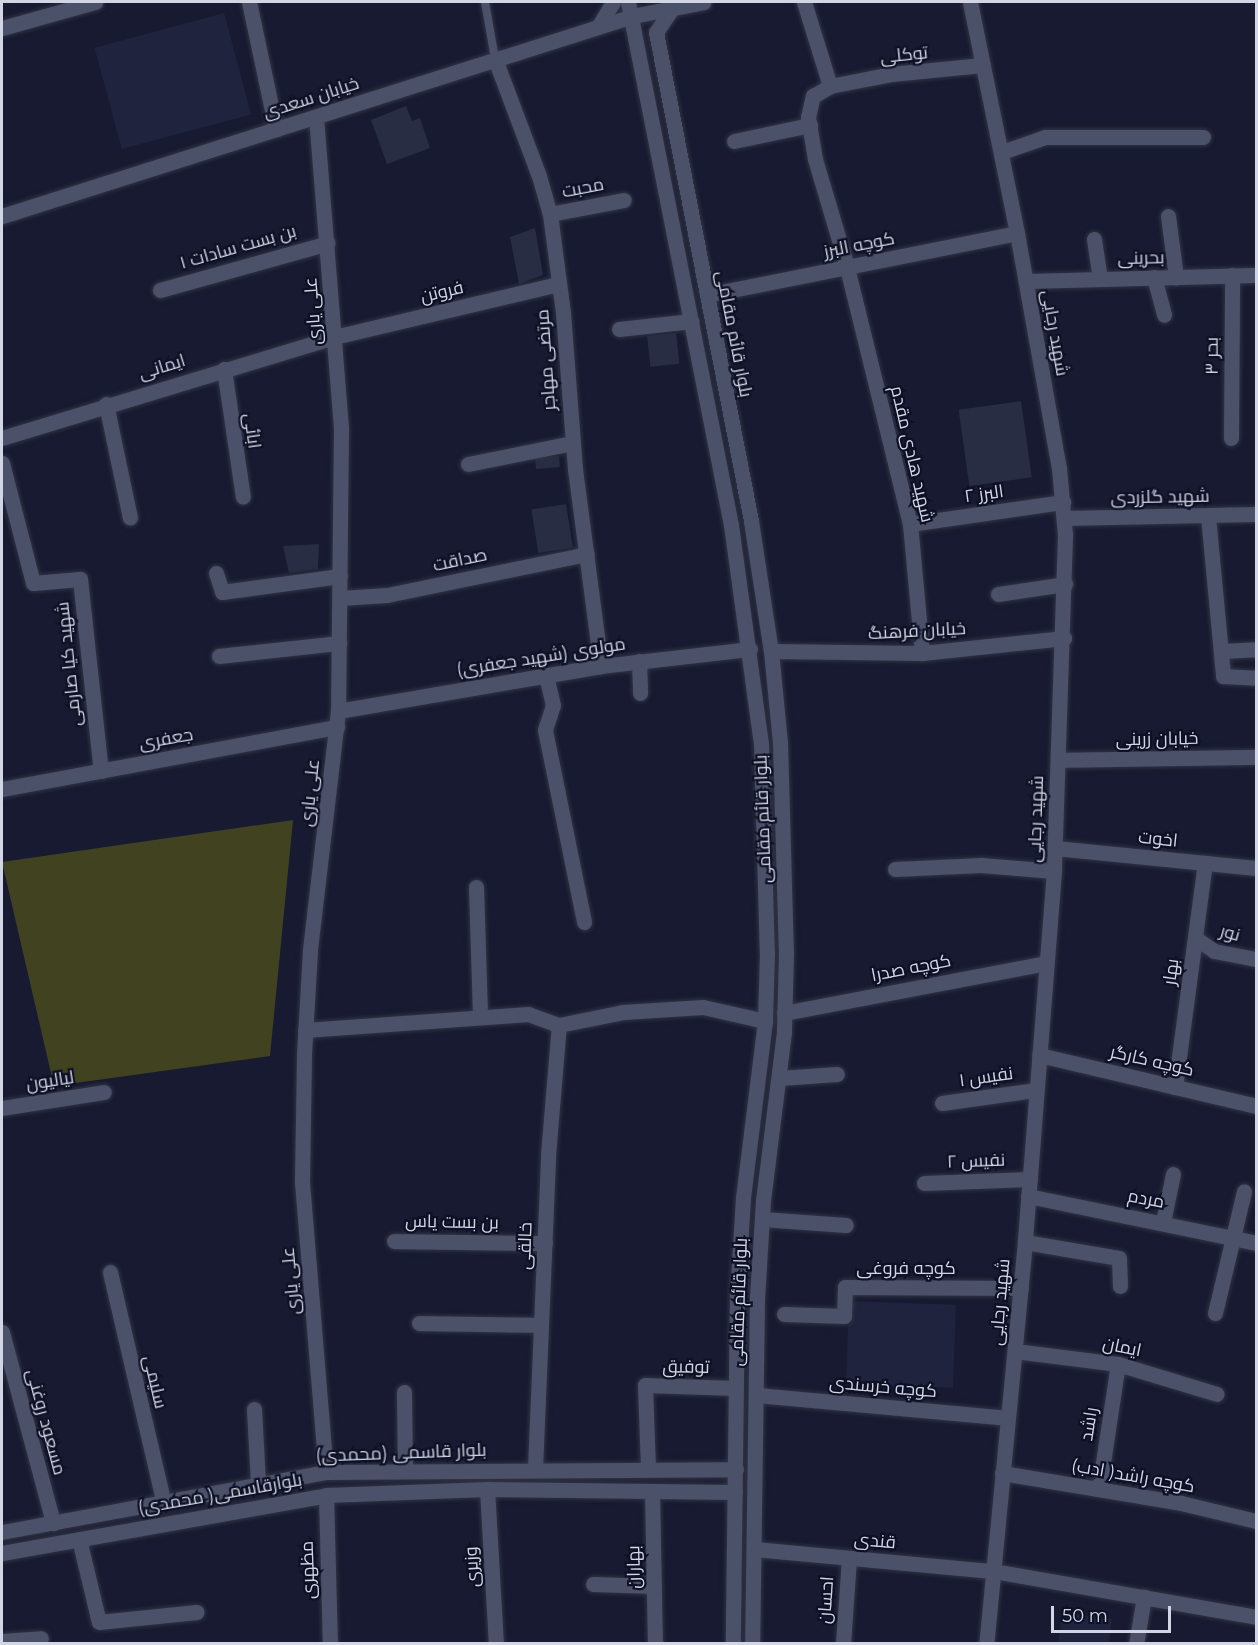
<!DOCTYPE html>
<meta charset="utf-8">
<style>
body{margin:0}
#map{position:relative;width:1258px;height:1645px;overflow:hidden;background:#171a30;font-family:Montserrat,Cairo,sans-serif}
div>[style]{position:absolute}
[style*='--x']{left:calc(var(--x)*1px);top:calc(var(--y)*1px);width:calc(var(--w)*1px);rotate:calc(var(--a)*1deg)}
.built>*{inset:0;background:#1f233d;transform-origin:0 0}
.green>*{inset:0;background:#414320}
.building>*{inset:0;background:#292d44;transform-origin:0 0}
.roads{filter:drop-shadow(0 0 2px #313344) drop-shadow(0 0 2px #313344)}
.service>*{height:8px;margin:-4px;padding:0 4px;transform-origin:4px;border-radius:4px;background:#4c516a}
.minor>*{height:15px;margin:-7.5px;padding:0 7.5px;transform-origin:7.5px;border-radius:7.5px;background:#4c516a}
.tertiary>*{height:15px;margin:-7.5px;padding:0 7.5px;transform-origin:7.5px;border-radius:7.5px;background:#4c516a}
.secondary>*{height:15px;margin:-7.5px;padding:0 7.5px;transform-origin:7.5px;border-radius:7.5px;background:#4c516a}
span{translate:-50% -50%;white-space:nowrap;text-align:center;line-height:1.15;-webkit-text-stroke:4.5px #0e1125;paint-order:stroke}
.street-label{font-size:18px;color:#d2d5e4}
.frame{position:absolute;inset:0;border:3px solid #d2d5e4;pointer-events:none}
.scale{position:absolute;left:1051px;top:1606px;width:120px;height:27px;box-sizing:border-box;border:3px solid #d2d5e4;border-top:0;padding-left:8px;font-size:18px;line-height:21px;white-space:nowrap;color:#d2d5e4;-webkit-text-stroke:4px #0e1125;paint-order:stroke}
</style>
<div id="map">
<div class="built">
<div style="left:224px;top:13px;width:105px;height:134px;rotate:75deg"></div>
<div style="left:849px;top:1301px;width:107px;height:83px;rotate:2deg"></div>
<div style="clip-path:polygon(1062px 1613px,1112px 1619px,1109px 1643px,1058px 1643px)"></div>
</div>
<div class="green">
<div style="clip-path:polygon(293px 820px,270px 1056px,54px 1086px,2px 862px)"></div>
</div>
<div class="building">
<div style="clip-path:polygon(406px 106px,412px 121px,420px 118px,430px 148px,387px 164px,371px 120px)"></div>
<div style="clip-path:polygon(535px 228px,543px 275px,519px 284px,510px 237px)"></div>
<div style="left:676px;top:333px;width:31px;height:29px;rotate:84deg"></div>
<div style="left:1021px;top:401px;width:77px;height:63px;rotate:82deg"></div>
<div style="left:559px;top:456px;width:11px;height:24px;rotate:85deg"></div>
<div style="left:566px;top:504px;width:44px;height:35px;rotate:81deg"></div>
<div style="clip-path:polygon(319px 544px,318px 569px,289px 573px,283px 546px)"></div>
</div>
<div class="roads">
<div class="service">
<div style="--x:485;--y:2;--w:58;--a:80"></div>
</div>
<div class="minor">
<div style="--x:804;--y:2;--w:88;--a:72.8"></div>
<div style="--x:2;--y:28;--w:97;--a:-15.6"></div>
<div style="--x:495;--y:59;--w:125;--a:69.4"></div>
<div style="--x:539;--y:176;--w:40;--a:74"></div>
<div style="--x:550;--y:214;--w:100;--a:82.5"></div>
<div style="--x:563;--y:313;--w:156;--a:85.6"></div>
<div style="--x:575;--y:469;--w:199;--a:82.5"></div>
<div style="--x:734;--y:141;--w:78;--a:-11.9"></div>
<div style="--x:1002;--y:152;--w:46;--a:-19.2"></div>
<div style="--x:1045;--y:137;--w:158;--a:0"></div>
<div style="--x:550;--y:214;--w:75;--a:-10.7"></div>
<div style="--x:1168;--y:216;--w:62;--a:82.5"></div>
<div style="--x:1094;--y:239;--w:40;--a:81.5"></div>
<div style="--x:1154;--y:277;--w:39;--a:75"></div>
<div style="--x:1026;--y:281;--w:230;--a:-1.5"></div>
<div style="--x:160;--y:290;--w:174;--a:-15.6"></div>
<div style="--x:707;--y:295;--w:316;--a:-11.3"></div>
<div style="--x:619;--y:329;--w:73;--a:-6.3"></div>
<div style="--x:224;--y:369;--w:129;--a:81.6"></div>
<div style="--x:106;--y:404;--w:116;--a:78.1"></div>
<div style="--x:2;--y:438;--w:347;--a:-16.9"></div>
<div style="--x:334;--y:337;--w:231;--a:-13.3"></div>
<div style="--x:1231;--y:438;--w:163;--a:-89.6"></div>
<div style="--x:2;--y:463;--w:124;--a:75.5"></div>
<div style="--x:33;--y:583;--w:47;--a:-4.9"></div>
<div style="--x:80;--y:579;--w:193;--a:83.8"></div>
<div style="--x:468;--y:464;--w:106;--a:-11.4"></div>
<div style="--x:1208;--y:516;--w:161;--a:84.6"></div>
<div style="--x:1223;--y:676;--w:33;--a:3"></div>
<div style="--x:1064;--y:518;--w:192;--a:-1.2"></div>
<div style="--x:910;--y:524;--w:155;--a:-8.2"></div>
<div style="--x:216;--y:573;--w:20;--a:72"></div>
<div style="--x:222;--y:592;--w:119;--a:-7.7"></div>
<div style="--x:998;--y:594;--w:68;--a:-8.5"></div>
<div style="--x:340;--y:598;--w:47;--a:-3.7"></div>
<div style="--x:387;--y:595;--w:204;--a:-11.6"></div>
<div style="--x:1222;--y:651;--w:34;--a:-3"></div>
<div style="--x:922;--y:653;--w:130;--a:-95.3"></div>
<div style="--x:910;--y:524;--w:265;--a:-103.8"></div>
<div style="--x:847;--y:267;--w:113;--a:-106.5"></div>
<div style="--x:815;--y:159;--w:43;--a:-99.5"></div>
<div style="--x:808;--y:117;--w:22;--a:-77"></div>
<div style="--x:813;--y:96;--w:20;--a:-30"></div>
<div style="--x:830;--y:86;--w:62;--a:-11.1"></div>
<div style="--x:891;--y:74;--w:92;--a:-5.6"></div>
<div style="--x:219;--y:656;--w:121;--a:-6.2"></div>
<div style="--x:639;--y:661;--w:32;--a:88"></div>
<div style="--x:546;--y:675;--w:31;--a:77"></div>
<div style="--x:553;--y:705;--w:26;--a:108"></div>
<div style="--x:545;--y:730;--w:196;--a:78.5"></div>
<div style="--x:2;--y:789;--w:341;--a:-10.5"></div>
<div style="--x:1055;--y:848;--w:202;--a:5.7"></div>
<div style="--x:895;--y:869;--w:86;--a:-2.7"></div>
<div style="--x:981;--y:865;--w:73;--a:4.7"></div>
<div style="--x:476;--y:887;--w:130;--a:88.2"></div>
<div style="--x:1195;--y:938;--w:23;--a:34"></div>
<div style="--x:1214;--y:951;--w:43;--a:10.8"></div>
<div style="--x:784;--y:1013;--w:267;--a:-10.8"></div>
<div style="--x:305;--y:1030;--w:224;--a:-4.1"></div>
<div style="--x:528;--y:1014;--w:33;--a:20"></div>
<div style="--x:559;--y:1025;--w:65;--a:-11.5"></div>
<div style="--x:623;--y:1012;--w:80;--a:-3.6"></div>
<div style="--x:703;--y:1007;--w:64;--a:12.7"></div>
<div style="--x:1039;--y:1055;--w:223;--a:13.2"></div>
<div style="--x:779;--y:1078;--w:58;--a:-3.9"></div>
<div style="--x:1175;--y:1087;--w:226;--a:-82.4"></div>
<div style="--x:942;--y:1103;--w:95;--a:-7.9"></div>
<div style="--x:2;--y:1108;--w:103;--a:-8.9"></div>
<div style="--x:924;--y:1183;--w:106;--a:-2.2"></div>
<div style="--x:1028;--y:1196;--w:233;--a:11.6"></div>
<div style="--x:762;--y:1219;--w:84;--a:4.1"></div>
<div style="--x:1163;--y:1222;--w:49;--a:-78.2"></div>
<div style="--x:394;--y:1241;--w:151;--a:0.8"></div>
<div style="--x:1025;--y:1242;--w:95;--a:9.7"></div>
<div style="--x:1119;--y:1258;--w:28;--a:88"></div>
<div style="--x:110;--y:1272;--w:234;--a:76.9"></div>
<div style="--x:1215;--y:1313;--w:125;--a:-76.6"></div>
<div style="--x:784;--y:1314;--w:60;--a:1.9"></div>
<div style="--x:844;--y:1316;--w:29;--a:-88"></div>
<div style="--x:845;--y:1287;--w:176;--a:0.3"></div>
<div style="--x:419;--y:1323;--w:122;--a:0.9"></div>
<div style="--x:2;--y:1332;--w:198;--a:75"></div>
<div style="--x:1015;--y:1351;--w:104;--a:7.2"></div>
<div style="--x:1118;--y:1364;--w:103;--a:16.9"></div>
<div style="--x:404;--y:1392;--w:78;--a:89.3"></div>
<div style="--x:756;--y:1395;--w:252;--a:5.2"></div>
<div style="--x:254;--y:1409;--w:74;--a:86.9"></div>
<div style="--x:648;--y:1468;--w:83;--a:-92.1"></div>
<div style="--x:645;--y:1385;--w:91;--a:1.9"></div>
<div style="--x:535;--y:1469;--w:314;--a:-87.6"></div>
<div style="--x:548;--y:1155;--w:130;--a:-85.2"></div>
<div style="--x:1002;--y:1473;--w:181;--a:9.5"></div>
<div style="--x:1181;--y:1503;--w:77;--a:13.5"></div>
<div style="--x:487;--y:1489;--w:155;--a:86.7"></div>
<div style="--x:1099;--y:1489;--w:126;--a:-81.4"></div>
<div style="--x:652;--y:1491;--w:153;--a:88.9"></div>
<div style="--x:326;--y:1495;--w:149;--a:88.5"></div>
<div style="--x:79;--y:1539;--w:85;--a:76.5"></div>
<div style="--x:99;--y:1622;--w:98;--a:-5.9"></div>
<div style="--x:593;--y:1584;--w:61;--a:1.9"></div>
<div style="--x:2;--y:1641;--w:39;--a:-4"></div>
<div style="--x:843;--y:1644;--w:85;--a:-86"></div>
<div style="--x:1136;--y:1644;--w:48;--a:-80.3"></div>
</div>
<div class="tertiary">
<div style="--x:249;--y:2;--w:130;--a:78"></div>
<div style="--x:316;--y:117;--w:312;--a:85.4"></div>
<div style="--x:341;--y:428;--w:283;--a:90.6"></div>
<div style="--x:338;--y:711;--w:241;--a:96.7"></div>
<div style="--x:310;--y:950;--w:105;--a:93.3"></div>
<div style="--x:304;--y:1055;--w:127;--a:90.9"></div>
<div style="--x:302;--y:1182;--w:291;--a:85.3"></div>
<div style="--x:338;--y:711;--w:267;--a:-9.7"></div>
<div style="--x:601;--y:666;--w:150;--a:-6.5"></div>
</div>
<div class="secondary">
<div style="--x:628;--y:2;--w:533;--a:78.86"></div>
<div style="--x:731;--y:525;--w:220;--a:82.2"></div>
<div style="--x:761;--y:743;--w:210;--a:88.4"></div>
<div style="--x:767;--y:953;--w:68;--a:91.7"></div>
<div style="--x:765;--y:1021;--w:178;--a:97.1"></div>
<div style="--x:743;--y:1198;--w:98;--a:93.5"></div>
<div style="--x:737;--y:1296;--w:348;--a:90.7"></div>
<div style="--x:970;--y:2;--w:236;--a:78.5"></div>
<div style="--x:1017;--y:233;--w:239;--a:79.9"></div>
<div style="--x:1059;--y:468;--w:67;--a:84.9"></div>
<div style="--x:1065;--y:535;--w:336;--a:91.9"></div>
<div style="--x:1054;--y:871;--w:372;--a:94.5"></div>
<div style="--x:1025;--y:1242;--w:404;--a:95.5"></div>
<div style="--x:673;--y:7;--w:30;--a:124"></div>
<div style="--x:656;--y:32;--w:498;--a:79"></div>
<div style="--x:751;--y:521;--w:132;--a:81.3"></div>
<div style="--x:771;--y:651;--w:91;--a:84.4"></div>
<div style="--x:780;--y:742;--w:211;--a:88.4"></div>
<div style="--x:786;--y:953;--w:79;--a:91.5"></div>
<div style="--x:784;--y:1032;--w:169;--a:97.1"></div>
<div style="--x:763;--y:1200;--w:97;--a:93.5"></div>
<div style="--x:757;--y:1297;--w:347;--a:90.8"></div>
<div style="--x:598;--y:27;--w:29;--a:-59"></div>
<div style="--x:2;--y:216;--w:662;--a:-17.59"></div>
<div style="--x:633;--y:16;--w:72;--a:-11.2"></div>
<div style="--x:771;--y:651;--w:151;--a:0.8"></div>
<div style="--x:922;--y:653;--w:143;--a:-6"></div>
<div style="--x:1058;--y:760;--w:198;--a:-0.9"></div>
<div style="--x:2;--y:1532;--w:330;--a:-10.5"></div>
<div style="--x:326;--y:1472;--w:410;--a:-0.4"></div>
<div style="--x:754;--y:1549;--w:240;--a:5.3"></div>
<div style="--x:993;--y:1571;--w:267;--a:9.9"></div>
<div style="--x:2;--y:1553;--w:329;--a:-10.1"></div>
<div style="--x:326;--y:1495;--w:161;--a:-2.1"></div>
<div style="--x:487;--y:1489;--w:248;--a:0.7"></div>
</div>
</div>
<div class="street-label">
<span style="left:904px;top:55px;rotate:-6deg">توکلی</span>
<span style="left:311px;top:98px;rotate:-18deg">خیابان سعدی</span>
<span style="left:583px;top:188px;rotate:-11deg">محبت</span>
<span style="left:859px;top:245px;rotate:-11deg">کوچه البرز</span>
<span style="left:238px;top:247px;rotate:-16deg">بن بست سادات ۱</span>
<span style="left:1141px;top:258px;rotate:-1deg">بحرینی</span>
<span style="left:442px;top:292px;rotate:-13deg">فروتن</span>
<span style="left:313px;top:311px;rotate:-94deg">علی یاری</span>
<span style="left:1055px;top:333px;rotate:80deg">شهید رجایی</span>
<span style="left:734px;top:334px;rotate:79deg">بلوار قائم مقامی</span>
<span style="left:1212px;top:356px;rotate:-90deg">بحر ۳</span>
<span style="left:546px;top:360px;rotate:-94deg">مرتضی مهاجر</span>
<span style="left:162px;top:367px;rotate:-17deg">ایمانی</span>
<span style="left:252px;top:431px;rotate:82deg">ابائی</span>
<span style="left:912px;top:454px;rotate:77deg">شهید هادی مقدم</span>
<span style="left:984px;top:494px;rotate:-8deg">البرز ۲</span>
<span style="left:1160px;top:497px;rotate:-1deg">شهید گلزردی</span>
<span style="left:460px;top:560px;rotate:-12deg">صداقت</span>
<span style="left:917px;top:631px;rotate:-3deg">خیابان فرهنگ</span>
<span style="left:541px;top:657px;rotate:-9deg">مولوی (شهید جعفری)</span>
<span style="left:69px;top:664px;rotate:-96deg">شهید کیا صارمی</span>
<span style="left:166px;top:739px;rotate:-10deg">جعفری</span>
<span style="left:1157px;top:739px;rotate:-1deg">خیابان زرینی</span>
<span style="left:310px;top:793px;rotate:-84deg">علی یاری</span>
<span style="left:763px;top:819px;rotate:-92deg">بلوار قائم مقامی</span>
<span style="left:1036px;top:819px;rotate:-88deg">شهید رجایی</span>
<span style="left:1158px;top:839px;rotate:6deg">اخوت</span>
<span style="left:1230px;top:933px;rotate:16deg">نور</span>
<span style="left:911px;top:968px;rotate:-11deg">کوچه صدرا</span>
<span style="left:1171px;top:972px;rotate:-82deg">بهار</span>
<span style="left:1152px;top:1061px;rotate:13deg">کوچه کارگر</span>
<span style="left:986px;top:1077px;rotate:-8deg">نفیس ‍۱</span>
<span style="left:50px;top:1081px;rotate:-9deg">لیالیون</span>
<span style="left:976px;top:1161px;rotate:-2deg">نفیس ۲</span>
<span style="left:1146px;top:1199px;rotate:11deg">مردم</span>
<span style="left:452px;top:1222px;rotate:1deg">بن بست یاس</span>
<span style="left:525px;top:1246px;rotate:-88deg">خالقی</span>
<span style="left:906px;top:1268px">کوچه فروغی</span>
<span style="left:291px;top:1281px;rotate:-95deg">علی یاری</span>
<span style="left:739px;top:1302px;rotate:-88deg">بلوار قائم مقامی</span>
<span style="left:1000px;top:1302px;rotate:-85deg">شهید رجایی</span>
<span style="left:1122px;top:1347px;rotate:12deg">ایمان</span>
<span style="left:686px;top:1367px;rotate:1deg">توفیق</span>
<span style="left:155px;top:1382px;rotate:77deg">سلیمی</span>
<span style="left:883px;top:1387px;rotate:5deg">کوچه خرسندی</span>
<span style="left:46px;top:1422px;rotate:75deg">مسعود روغنی</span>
<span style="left:1089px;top:1424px;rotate:-81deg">راشد</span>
<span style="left:401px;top:1453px;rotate:-2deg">بلوار قاسمی (محمدی)</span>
<span style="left:1133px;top:1476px;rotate:10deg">کوچه راشد( ادب)</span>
<span style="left:220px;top:1494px;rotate:-10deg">بلوارقاسمی( محمدی)</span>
<span style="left:875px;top:1541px;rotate:5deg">قندی</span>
<span style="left:472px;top:1567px;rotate:-93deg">وزیری</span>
<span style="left:634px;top:1567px;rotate:-91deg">بهاران</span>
<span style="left:308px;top:1570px;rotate:-92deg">مظهری</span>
<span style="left:826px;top:1600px;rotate:-86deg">احسان</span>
</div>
<div class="frame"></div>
<div class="scale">50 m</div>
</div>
